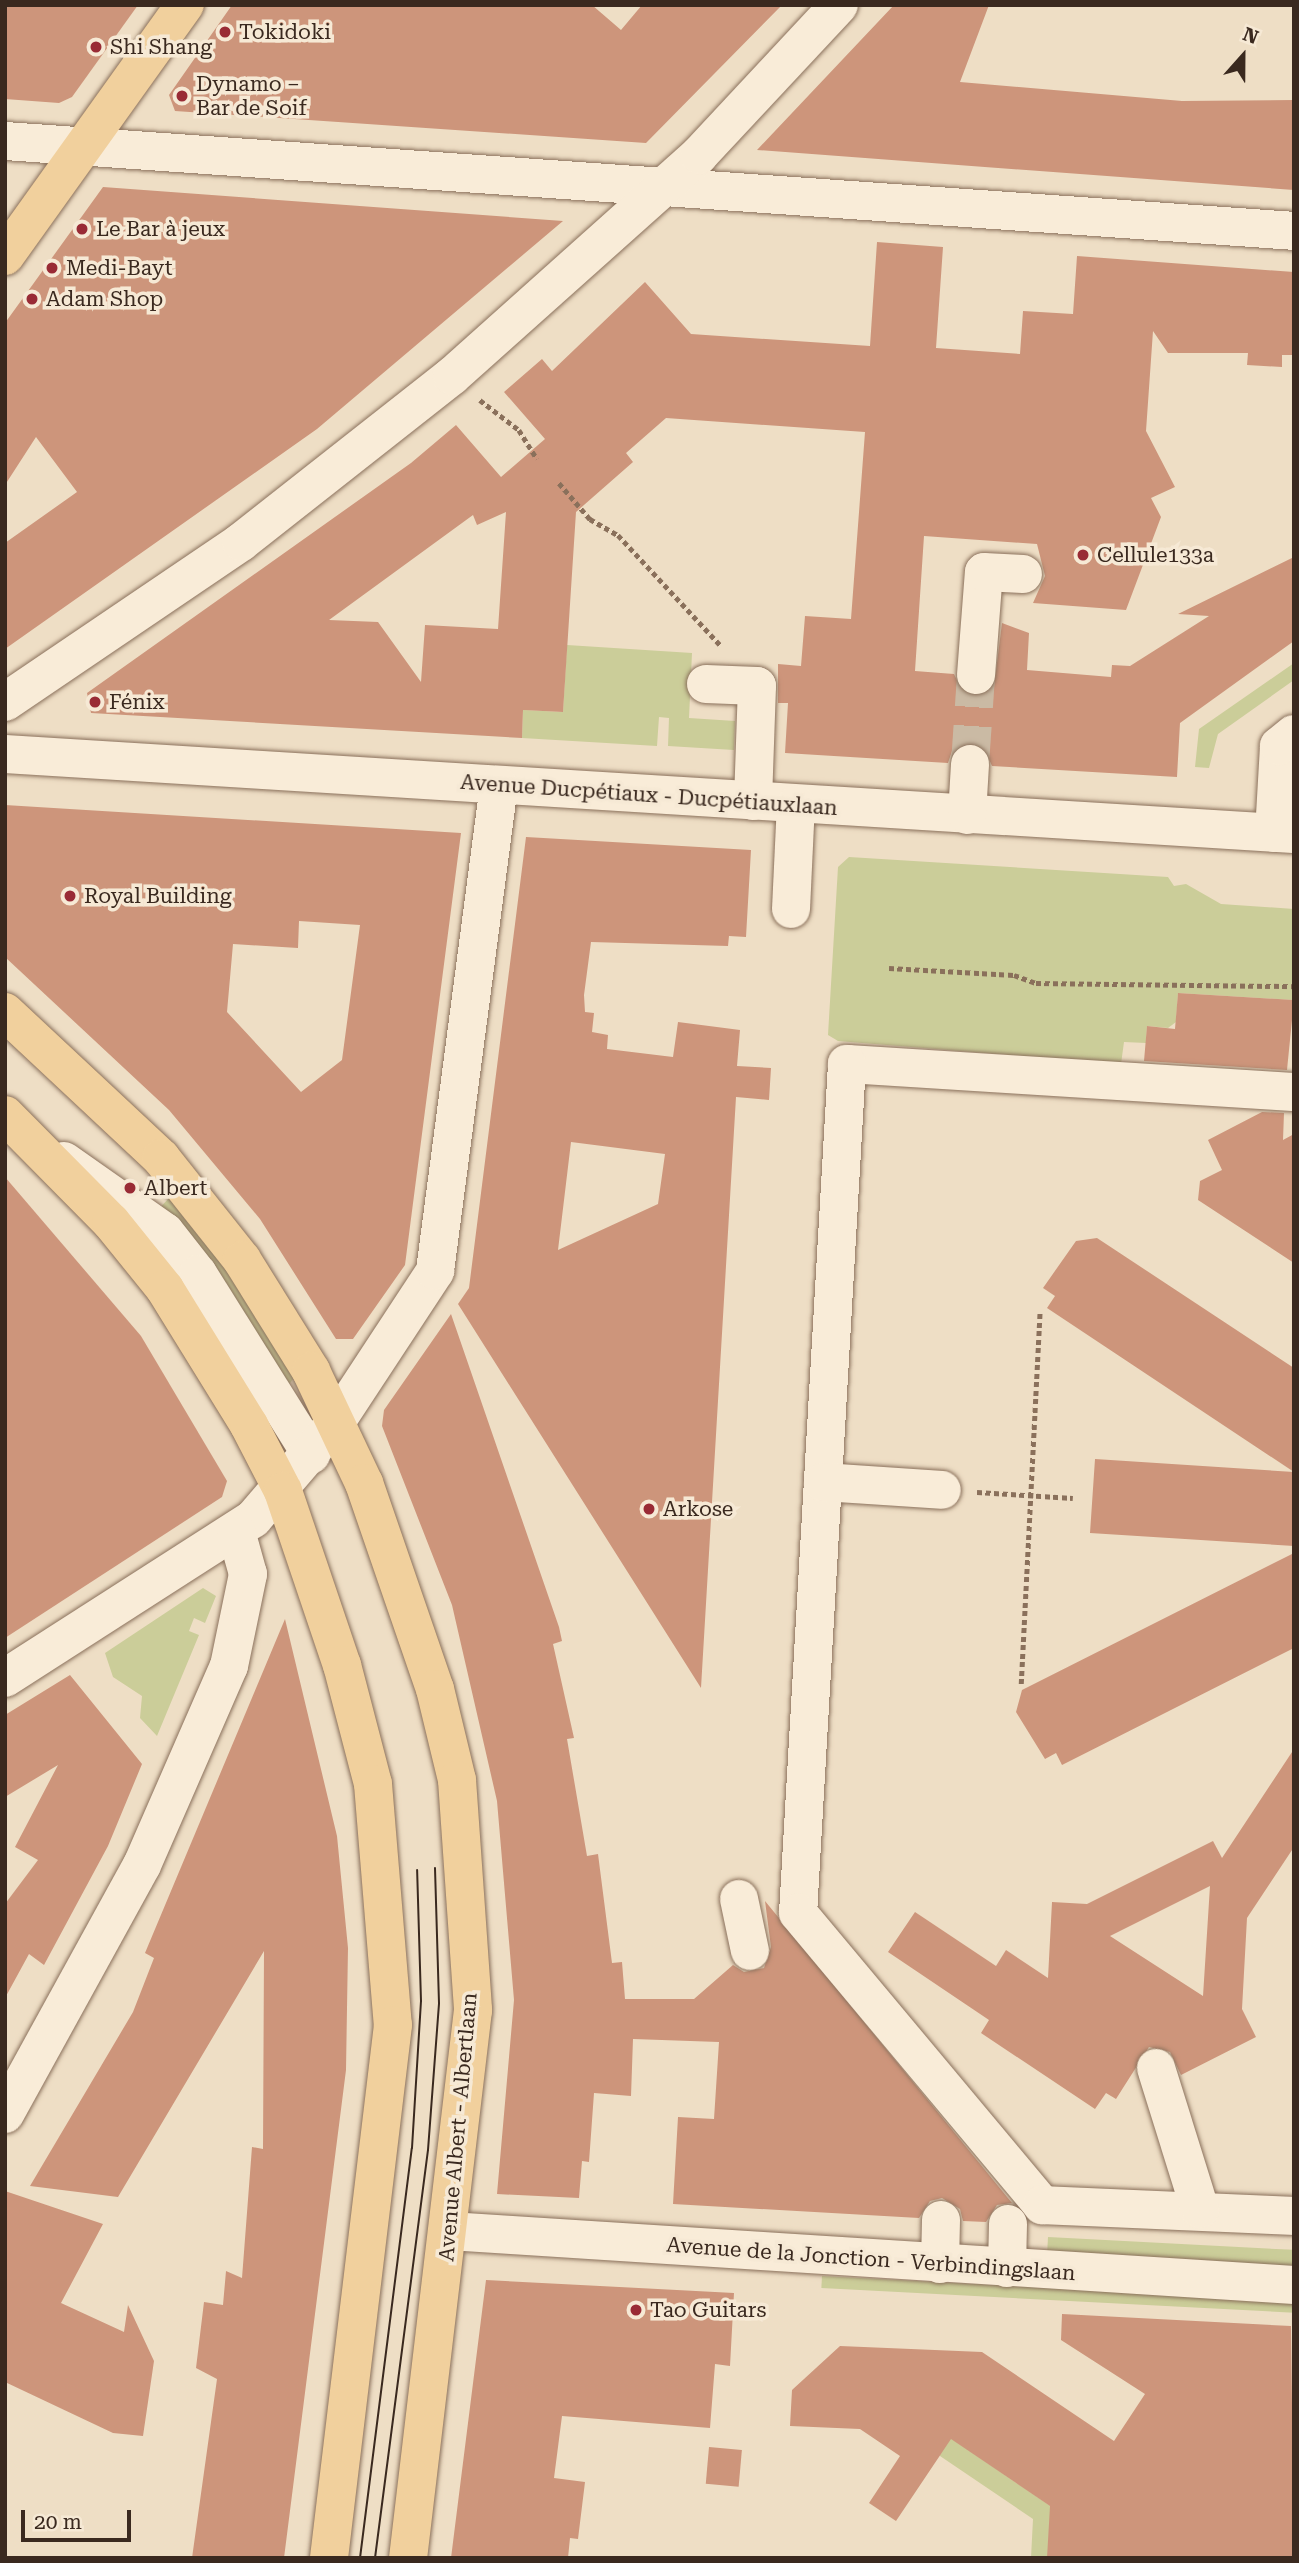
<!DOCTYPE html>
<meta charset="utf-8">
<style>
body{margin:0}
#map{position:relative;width:1299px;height:2563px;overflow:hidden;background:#eedec5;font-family:"Roboto Serif",serif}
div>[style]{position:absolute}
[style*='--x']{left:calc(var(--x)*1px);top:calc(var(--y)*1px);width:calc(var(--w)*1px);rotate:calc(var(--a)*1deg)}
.green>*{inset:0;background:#cbcd99;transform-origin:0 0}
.building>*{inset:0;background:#cd957b;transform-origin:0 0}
.minor-tunnel>*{height:38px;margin-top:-19px;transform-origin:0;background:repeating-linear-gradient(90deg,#cabaa4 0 38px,transparent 0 57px)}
.path>*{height:4.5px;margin-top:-2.25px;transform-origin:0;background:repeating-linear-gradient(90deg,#8a705b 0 5px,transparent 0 8.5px)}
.roads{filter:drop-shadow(0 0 2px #8a705b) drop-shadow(0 0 2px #8a705b)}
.minor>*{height:38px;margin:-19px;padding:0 19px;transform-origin:19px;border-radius:19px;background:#f9ecd8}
.major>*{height:38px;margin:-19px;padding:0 19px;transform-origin:19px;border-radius:19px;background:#f1d09d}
.tram>*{height:2px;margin:-1px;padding:0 1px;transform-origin:1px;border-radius:1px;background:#3a291f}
.dots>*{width:19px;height:19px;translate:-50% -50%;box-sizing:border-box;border:4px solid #f6e9d5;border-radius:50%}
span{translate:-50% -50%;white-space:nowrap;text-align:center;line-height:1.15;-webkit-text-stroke:7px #f6e9d5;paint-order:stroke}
.poi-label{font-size:21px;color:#3a291f}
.left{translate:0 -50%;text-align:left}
.street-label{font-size:21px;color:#3a291f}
.frame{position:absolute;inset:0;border:7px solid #3a291f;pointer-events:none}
.north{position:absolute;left:1208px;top:21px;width:70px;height:70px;-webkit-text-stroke:5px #f6e9d5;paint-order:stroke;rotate:21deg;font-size:19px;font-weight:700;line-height:28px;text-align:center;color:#3a291f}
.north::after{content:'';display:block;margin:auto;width:24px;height:32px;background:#3a291f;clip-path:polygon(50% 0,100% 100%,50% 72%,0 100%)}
.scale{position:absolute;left:21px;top:2510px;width:110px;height:32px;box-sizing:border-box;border:4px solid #3a291f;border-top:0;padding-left:9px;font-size:21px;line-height:24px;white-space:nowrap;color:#3a291f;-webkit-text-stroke:5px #f6e9d5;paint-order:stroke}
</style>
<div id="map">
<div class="green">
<div style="clip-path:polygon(567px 645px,692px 653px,689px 718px,735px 721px,734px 750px,668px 746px,669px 718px,659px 717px,657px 746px,522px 738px,523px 710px,563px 712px)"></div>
<div style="clip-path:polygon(1294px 663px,1294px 680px,1218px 734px,1209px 768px,1195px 767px,1199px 729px)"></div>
<div style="clip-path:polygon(849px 857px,1168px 877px,1174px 886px,1186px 884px,1221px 904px,1294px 909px,1294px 1000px,1178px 993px,1176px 1022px,1168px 1028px,1147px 1026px,1146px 1043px,1124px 1042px,1121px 1064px,838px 1041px,828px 1035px,838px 867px)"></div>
<div style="clip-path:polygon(170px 1197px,235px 1281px,294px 1378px,282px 1393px,155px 1213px)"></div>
<div style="clip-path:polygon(203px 1588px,216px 1596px,205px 1623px,194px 1618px,189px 1631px,199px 1635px,157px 1736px,140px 1718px,142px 1696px,113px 1677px,105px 1653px)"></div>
<div style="left:1048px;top:2237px;width:246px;height:22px;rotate:3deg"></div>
<div style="left:822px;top:2276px;width:473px;height:12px;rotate:3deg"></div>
<div style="clip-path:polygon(933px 2426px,1093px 2535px,1047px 2558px,1031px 2558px,1033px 2519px,940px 2456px)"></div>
</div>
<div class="building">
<div style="clip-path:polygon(5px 5px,138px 5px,72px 97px,59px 103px,5px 99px)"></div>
<div style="clip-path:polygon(232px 5px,592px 5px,621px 30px,642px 5px,782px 5px,646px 143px,175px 111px,169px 95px)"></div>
<div style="clip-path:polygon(894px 5px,989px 5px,960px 82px,1182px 101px,1294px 100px,1294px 190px,757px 150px)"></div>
<div style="clip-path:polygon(103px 187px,563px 221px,317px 429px,5px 649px,5px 543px,77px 492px,36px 437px,5px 485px,5px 323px)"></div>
<div style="clip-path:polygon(evenodd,877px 242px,943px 247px,936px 348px,1020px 354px,1023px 311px,1073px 314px,1077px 256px,1294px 272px,1294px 355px,1282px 355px,1282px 367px,1247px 365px,1248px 353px,1168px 353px,1153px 331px,1146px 431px,1175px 487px,1151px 498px,1161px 517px,1126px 610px,1033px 603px,1045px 576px,1037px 544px,924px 536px,915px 671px,954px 674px,963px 693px,975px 697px,994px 687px,1002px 623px,1029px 633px,1027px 670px,1111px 677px,1112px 665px,1130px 666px,1209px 616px,1178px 614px,1294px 557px,1294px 641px,1180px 723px,1177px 777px,992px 766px,983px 746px,971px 742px,952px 751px,948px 763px,785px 753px,788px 703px,778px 703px,778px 664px,801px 666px,805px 616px,851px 619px,865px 432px,666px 418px,626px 453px,633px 462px,576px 512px,563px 712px,523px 710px,522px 738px,91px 713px,87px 693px,411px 463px,456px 425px,501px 477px,545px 439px,504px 392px,542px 359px,552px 371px,645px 282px,691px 334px,870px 346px,877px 242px,506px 512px,498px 629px,425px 625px,421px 682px,378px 622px,329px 620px,473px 515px,477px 525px,506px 512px)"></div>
<div style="clip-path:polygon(evenodd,5px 805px,461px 833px,405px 1265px,353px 1339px,336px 1339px,260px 1219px,169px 1110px,5px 957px,5px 805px,299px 921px,360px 925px,342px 1060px,301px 1092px,227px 1012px,233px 944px,298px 948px,299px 921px)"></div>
<div style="clip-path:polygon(evenodd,526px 837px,751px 850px,746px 937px,729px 936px,728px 946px,591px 942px,584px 995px,585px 1012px,594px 1013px,592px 1032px,608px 1035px,607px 1049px,673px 1057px,678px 1022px,740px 1030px,737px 1066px,771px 1068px,769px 1100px,736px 1097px,701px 1688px,458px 1304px,469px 1288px,526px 837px,571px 1142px,665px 1154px,658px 1204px,558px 1250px,571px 1142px)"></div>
<div style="clip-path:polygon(1178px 993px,1294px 1000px,1287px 1070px,1144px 1061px,1147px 1026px,1175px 1029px)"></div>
<div style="clip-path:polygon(1262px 1112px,1284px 1113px,1283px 1140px,1294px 1134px,1294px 1263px,1198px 1200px,1200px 1181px,1222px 1170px,1208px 1140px)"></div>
<div style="clip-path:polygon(5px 1177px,141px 1336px,227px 1481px,222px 1497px,5px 1638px)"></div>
<div style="clip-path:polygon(1097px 1238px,1294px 1368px,1294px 1546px,1090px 1533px,1095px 1459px,1294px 1472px,1047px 1308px,1055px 1296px,1043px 1288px,1076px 1241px)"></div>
<div style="clip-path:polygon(451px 1314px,559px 1627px,562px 1641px,553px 1644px,574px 1738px,567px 1739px,587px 1856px,598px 1854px,612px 1963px,622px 1962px,625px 1999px,694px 1999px,733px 1965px,744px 1972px,764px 1968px,771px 1947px,765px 1901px,1012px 2203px,997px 2205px,986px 2222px,963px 2221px,960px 2209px,942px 2198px,930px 2201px,919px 2218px,673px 2204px,678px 2117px,714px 2119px,719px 2042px,633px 2039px,631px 2096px,594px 2093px,589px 2162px,582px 2161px,579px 2198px,497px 2194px,514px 2000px,497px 1801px,452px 1605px,382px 1426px,384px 1410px)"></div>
<div style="clip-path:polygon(1294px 1553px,1294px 1648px,1062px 1765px,1056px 1753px,1045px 1759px,1016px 1712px,1022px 1690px)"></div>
<div style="clip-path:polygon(285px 1619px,337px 1836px,348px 1948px,346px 2070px,284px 2558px,192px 2558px,217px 2379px,196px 2368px,204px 2302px,223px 2305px,226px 2271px,242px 2278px,252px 2147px,263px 2149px,264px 1951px,118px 2197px,30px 2186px,133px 2012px,154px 1958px,145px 1953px)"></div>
<div style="clip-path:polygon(70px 1675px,142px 1764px,108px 1846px,44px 1965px,29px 1954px,5px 1998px,5px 1904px,38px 1860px,15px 1847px,58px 1765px,5px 1797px,5px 1715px)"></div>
<div style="clip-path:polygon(evenodd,1294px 1749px,1294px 1847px,1247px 1918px,1242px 2009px,1256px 2037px,1181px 2075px,1170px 2052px,1149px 2047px,1116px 2099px,1106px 2093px,1095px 2109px,981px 2033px,989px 2020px,888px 1952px,915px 1912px,996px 1966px,1006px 1950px,1048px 1978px,1052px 1902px,1087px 1904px,1213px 1841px,1222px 1858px,1294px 1749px,1210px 1886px,1203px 1996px,1110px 1936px,1210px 1886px)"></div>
<div style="clip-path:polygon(5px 2191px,103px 2224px,61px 2303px,124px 2332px,128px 2305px,154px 2361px,143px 2436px,113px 2433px,5px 2382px)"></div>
<div style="clip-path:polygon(486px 2280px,734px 2293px,730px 2366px,715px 2364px,710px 2428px,562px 2416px,554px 2478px,585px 2482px,578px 2539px,570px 2538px,568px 2558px,451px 2558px)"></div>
<div style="clip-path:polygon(1062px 2314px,1291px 2326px,1294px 2558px,1047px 2558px,1050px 2506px,951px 2439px,896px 2521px,869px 2503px,900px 2456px,860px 2429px,790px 2426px,792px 2390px,840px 2346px,982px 2352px,1114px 2441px,1145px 2394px,1061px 2340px)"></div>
<div style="left:709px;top:2447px;width:33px;height:37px;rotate:5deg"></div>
</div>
<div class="minor-tunnel">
<div style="--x:970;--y:764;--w:89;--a:-86.1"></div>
</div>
<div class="path">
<div style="--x:480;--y:400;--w:49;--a:37.6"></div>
<div style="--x:519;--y:430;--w:34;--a:58"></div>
<div style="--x:559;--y:483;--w:48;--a:49.3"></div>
<div style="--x:590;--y:519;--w:32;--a:30"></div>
<div style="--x:618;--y:535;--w:151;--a:47.1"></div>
<div style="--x:889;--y:968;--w:125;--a:3.2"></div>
<div style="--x:1014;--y:975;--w:23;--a:20"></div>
<div style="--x:1036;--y:983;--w:258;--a:0.7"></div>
<div style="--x:977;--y:1492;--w:96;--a:3.6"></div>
<div style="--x:1021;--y:1684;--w:373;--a:-87.1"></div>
</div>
<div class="roads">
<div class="minor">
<div style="--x:5;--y:141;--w:1292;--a:3.99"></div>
<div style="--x:976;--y:675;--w:103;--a:-85.6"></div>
<div style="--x:984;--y:572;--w:39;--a:3"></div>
<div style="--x:706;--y:684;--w:51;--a:2.2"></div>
<div style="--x:757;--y:686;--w:115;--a:92"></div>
<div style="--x:5;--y:702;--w:285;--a:-34.1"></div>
<div style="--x:241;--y:542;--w:268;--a:-38.2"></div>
<div style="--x:452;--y:376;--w:331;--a:-41.8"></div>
<div style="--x:699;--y:155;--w:205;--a:-47"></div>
<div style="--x:5;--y:754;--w:1291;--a:3.55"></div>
<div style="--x:967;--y:815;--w:51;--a:-86.6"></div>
<div style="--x:1274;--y:833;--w:87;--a:-86.7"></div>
<div style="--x:1279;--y:746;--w:19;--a:-39"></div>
<div style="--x:791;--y:909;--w:105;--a:-87.3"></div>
<div style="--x:1294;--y:1092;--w:448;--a:-176.4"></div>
<div style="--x:847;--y:1064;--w:850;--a:93.3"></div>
<div style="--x:798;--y:1913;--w:381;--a:50.1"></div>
<div style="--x:1042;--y:2205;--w:252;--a:2.5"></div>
<div style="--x:64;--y:1161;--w:123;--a:35.1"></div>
<div style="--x:165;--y:1232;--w:53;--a:51.8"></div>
<div style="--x:198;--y:1274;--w:213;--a:57.9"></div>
<div style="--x:823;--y:1482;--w:119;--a:3.8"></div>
<div style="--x:5;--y:1678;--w:295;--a:-32.7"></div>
<div style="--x:253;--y:1519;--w:128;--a:-49.4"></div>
<div style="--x:336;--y:1422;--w:181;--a:-56.7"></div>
<div style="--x:435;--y:1271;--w:489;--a:-82.5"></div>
<div style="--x:739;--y:1899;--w:53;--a:78.1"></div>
<div style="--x:1156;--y:2068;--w:148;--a:72.7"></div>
<div style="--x:5;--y:2114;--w:284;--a:-61.2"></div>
<div style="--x:142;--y:1865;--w:217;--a:-66.4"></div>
<div style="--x:229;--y:1666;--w:94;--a:-78.3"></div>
<div style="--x:248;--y:1574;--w:45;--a:-105.6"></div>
<div style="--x:449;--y:2231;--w:847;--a:3.66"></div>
<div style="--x:940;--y:2264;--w:44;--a:-88.7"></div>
<div style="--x:1007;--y:2268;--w:44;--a:-88.7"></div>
</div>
<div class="major">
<div style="--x:5;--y:256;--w:309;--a:-54.4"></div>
<div style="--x:5;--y:1012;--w:214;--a:43.1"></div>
<div style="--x:161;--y:1158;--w:130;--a:51.5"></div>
<div style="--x:242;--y:1260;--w:131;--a:58.1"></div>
<div style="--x:311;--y:1371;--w:124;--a:64.7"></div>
<div style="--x:364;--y:1483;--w:218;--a:71"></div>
<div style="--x:435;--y:1689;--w:94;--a:76.4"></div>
<div style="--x:457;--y:1780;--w:231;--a:86"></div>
<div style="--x:473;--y:2010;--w:552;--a:96.76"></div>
<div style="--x:5;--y:1115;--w:151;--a:45.3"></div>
<div style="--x:111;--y:1222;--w:86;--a:51.1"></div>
<div style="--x:165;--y:1289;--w:160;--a:58.3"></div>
<div style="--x:249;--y:1425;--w:74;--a:62.7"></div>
<div style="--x:283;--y:1491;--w:184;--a:71.3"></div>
<div style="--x:342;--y:1665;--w:123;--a:75.4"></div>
<div style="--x:373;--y:1784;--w:242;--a:85.3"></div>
<div style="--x:393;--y:2025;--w:537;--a:96.85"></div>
</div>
</div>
<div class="tram">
<div style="--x:360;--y:2558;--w:413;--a:-82.8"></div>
<div style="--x:412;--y:2148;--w:147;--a:-86.5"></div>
<div style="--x:421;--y:2001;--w:131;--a:-91.7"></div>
<div style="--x:375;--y:2558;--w:411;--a:-82.6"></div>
<div style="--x:428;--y:2150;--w:147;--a:-85.7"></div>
<div style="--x:439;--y:2003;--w:135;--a:-91.7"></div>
</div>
<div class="dots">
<div style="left:225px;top:32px;background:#992b35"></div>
<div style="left:96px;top:47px;background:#992b35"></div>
<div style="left:182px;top:96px;background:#992b35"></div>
<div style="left:82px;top:229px;background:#992b35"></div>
<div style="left:52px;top:268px;background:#992b35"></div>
<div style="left:32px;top:299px;background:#992b35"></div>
<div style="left:1083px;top:555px;background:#992b35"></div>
<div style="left:95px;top:702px;background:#992b35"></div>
<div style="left:70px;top:896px;background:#992b35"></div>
<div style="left:130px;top:1188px;background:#992b35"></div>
<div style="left:649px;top:1509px;background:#992b35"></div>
<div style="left:636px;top:2310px;background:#992b35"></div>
</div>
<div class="poi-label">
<span class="left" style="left:239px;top:32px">Tokidoki</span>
<span class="left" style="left:110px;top:47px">Shi Shang</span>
<span class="left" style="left:196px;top:96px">Dynamo –<br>Bar de Soif</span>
<span class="left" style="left:96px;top:229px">Le Bar à jeux</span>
<span class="left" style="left:66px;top:268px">Medi-Bayt</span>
<span class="left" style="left:46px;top:299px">Adam Shop</span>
<span class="left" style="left:1097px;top:555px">Cellule133a</span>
<span class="left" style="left:109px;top:702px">Fénix</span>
<span class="left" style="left:84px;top:896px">Royal Building</span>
<span class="left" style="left:144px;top:1188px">Albert</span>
<span class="left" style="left:663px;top:1509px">Arkose</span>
<span class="left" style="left:650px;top:2310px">Tao Guitars</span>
</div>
<div class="street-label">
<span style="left:649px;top:795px;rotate:4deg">Avenue Ducpétiaux - Ducpétiauxlaan</span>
<span style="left:458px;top:2127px;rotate:-85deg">Avenue Albert - Albertlaan</span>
<span style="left:871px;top:2259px;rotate:4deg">Avenue de la Jonction - Verbindingslaan</span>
</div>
<div class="frame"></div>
<div class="north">N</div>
<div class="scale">20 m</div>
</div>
